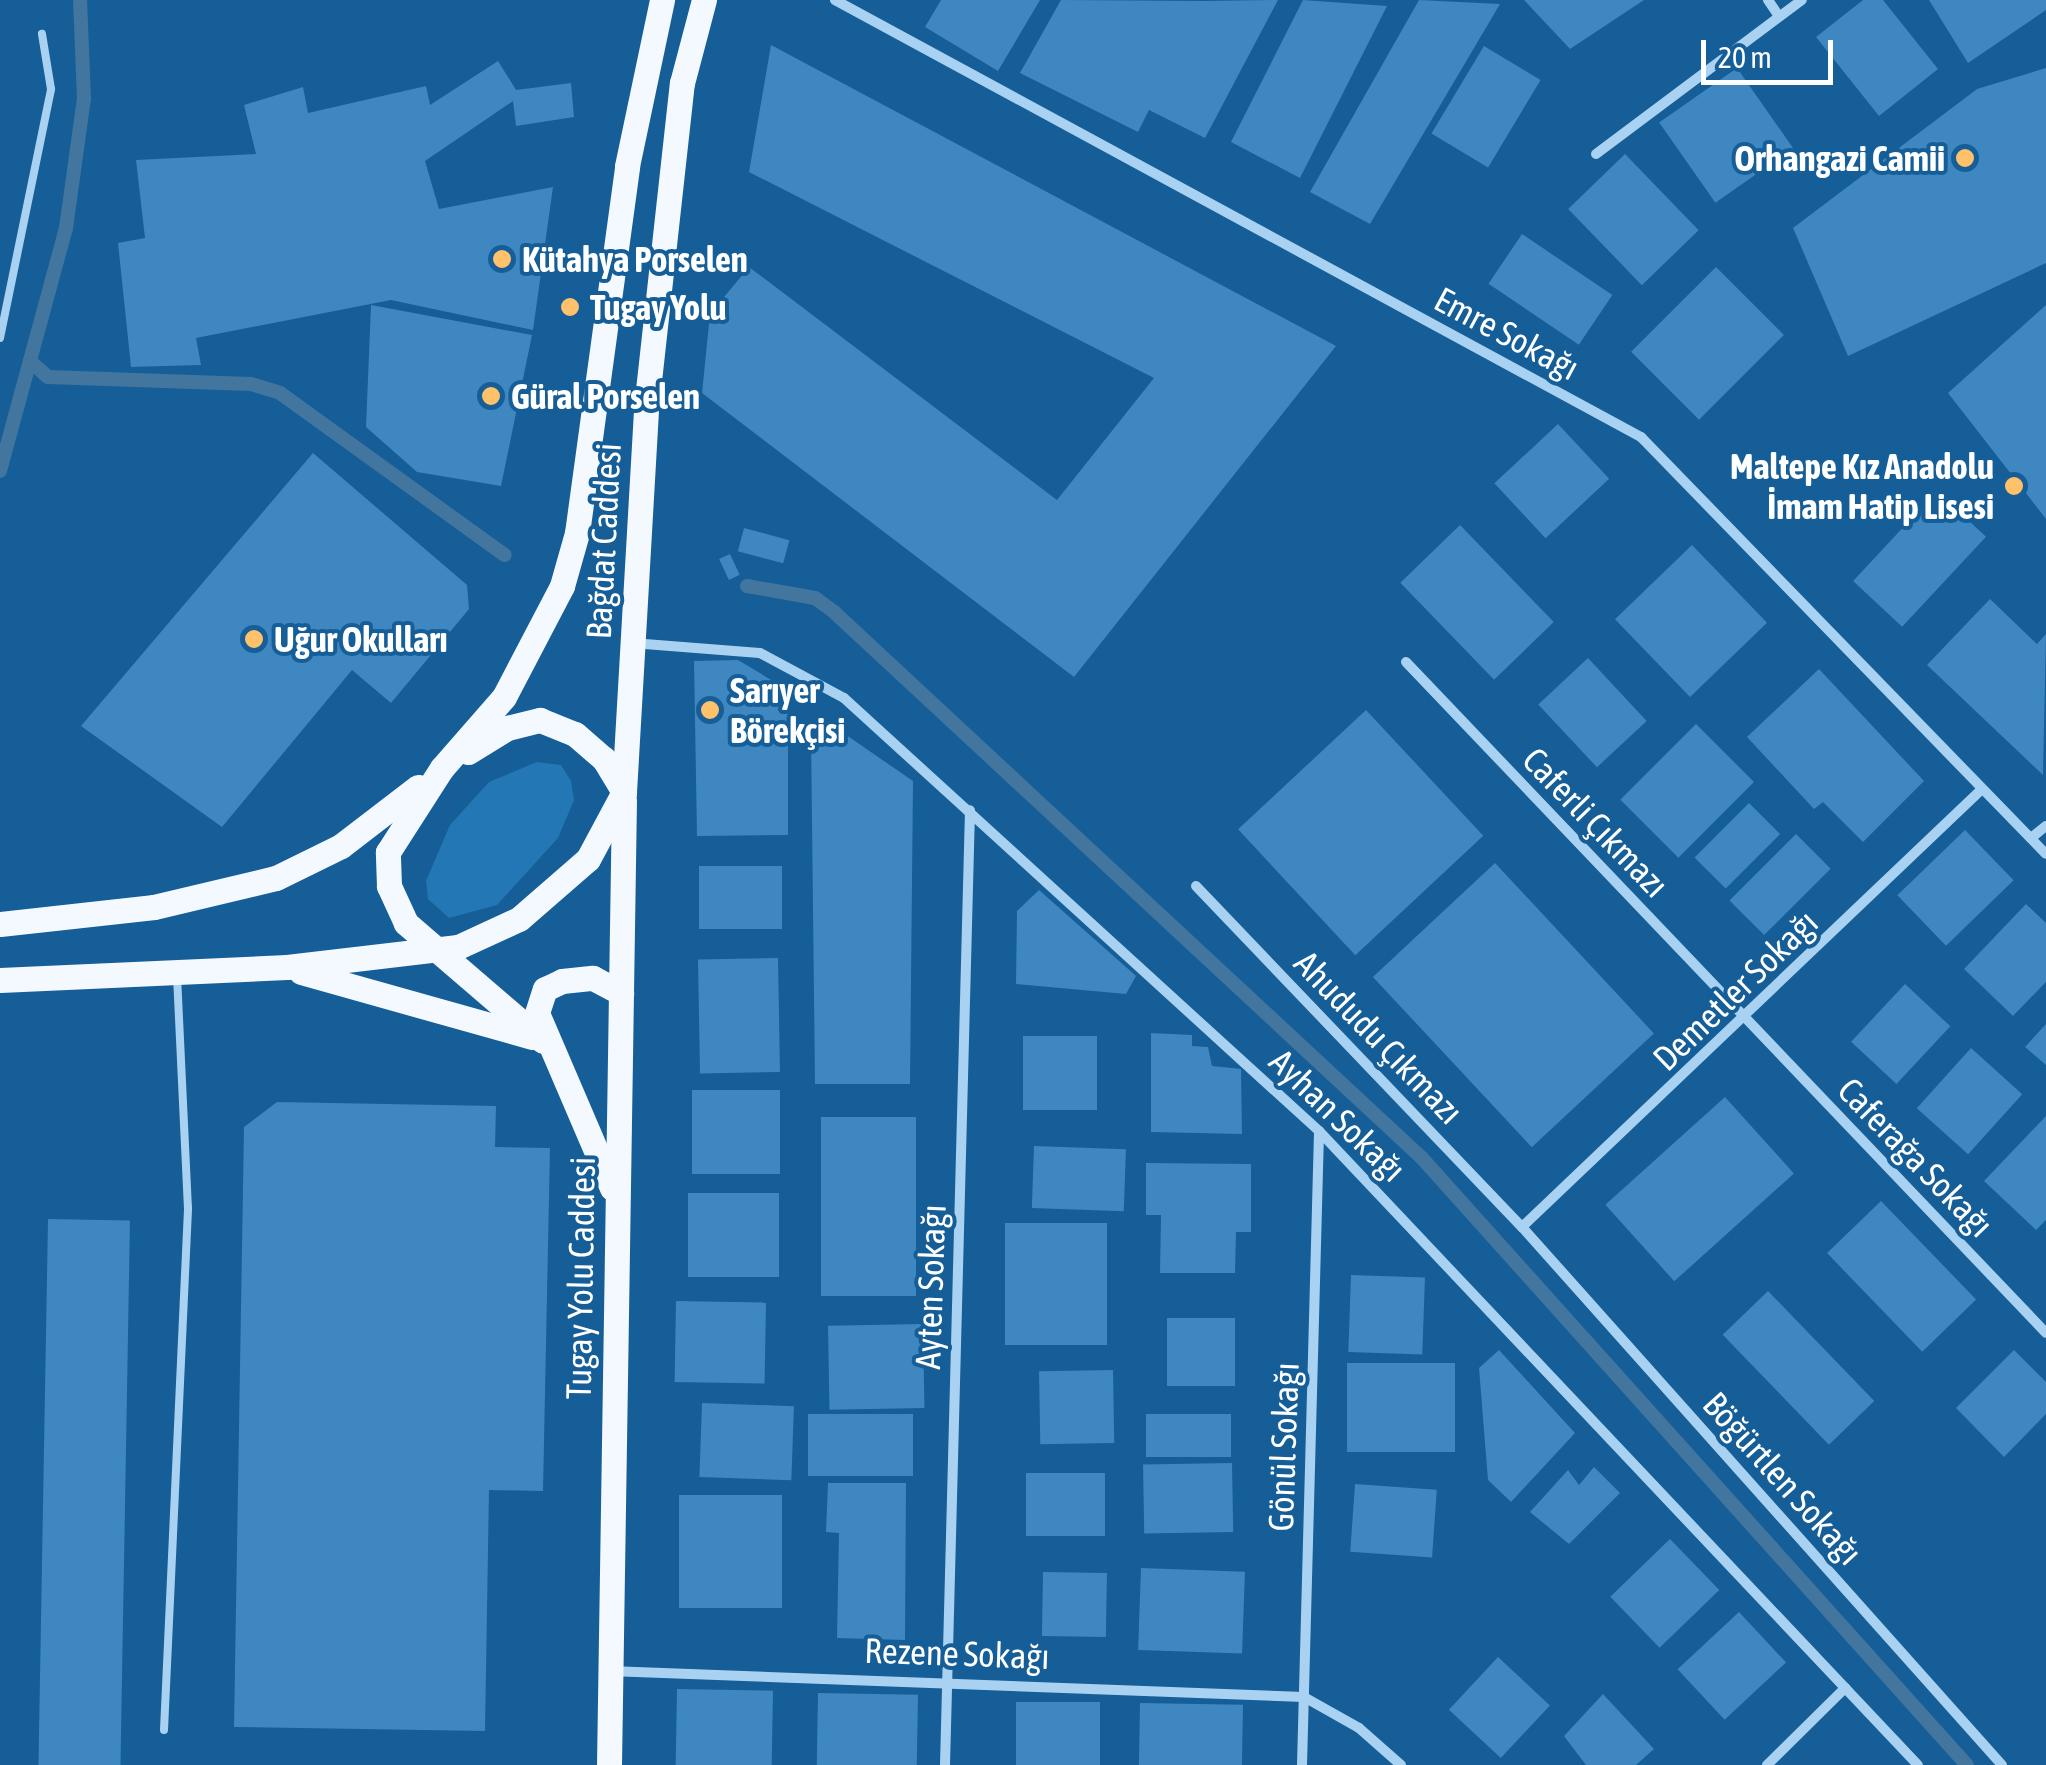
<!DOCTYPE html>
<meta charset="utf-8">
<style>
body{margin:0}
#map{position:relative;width:2046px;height:1765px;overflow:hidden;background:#155e98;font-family:"Asap Condensed",sans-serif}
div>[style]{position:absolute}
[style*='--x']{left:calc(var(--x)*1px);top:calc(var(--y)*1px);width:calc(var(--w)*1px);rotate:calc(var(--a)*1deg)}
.green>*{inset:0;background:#2477b5}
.stream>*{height:14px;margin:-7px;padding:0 7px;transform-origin:7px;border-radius:7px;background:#43769f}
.building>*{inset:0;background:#3e87c0;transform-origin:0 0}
.lane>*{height:8px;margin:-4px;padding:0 4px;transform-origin:4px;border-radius:4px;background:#a9d2f2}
.street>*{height:10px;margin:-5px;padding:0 5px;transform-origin:5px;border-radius:5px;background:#a9d2f2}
.primary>*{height:25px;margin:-12.5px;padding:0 12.5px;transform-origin:12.5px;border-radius:12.5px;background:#f4f9ff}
.dots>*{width:28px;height:28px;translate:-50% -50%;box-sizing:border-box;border:5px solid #155e98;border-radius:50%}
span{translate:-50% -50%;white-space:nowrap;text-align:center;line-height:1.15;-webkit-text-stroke:8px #155e98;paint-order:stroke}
.poi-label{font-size:35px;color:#fff;font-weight:700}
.right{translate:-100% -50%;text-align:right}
.left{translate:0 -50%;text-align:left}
.street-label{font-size:35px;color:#fff}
.scale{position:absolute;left:1701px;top:40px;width:132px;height:45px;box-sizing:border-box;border:5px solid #fff;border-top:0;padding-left:12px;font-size:30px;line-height:35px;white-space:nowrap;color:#fff;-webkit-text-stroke:8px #155e98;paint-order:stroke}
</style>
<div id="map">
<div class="green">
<div style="clip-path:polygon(537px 762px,561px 765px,571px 781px,574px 800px,558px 838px,497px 905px,449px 918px,428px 899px,426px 881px,450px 825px,489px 782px)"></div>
</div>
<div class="stream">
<div style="--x:30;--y:361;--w:24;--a:42"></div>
<div style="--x:48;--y:377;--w:203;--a:2"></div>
<div style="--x:251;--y:384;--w:30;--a:17"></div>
<div style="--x:280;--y:393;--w:277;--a:35.8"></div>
<div style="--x:0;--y:471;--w:252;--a:-74.8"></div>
<div style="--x:66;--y:228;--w:130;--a:-82.1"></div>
<div style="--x:84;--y:99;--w:99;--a:-92.3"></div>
<div style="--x:747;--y:586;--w:69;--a:10"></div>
<div style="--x:815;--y:598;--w:24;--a:36"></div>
<div style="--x:834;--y:612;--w:801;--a:42.88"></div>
<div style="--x:1421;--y:1157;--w:817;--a:48.08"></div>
</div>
<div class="building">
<div style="clip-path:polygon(941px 0,1040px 0,998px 71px,925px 27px)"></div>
<div style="clip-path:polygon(1061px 0,1204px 1px,1278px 0,1205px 138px,1149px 110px,1138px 132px,1020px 73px)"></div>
<div style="clip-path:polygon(1303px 0,1387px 6px,1300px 178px,1231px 142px)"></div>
<div style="clip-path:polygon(1419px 0,1500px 4px,1370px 224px,1310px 192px)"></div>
<div style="clip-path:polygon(1524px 0,1644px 0,1570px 49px)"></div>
<div style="clip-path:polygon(1863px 0,1883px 0,1938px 69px,1879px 116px,1816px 37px)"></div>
<div style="clip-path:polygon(1929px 0,2046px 0,2046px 10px,1968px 63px)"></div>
<div style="clip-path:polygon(771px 45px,1336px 346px,1074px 677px,702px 393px,710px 314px,749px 267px,1057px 500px,1154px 378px,749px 172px)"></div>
<div style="left:1484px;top:46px;width:66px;height:102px;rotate:31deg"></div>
<div style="clip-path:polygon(498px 61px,516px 90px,571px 83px,574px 117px,516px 126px,513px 101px,425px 161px,439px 209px,553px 187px,533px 330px,391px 300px,196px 338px,201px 365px,131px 367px,118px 243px,145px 238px,136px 160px,256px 154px,244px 105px,303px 87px,308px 113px,426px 86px,430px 105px)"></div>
<div style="left:1737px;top:68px;width:98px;height:95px;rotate:55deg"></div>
<div style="clip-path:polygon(2046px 68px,2046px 263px,1848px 356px,1793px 228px,1977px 89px)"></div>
<div style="left:1625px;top:154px;width:106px;height:79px;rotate:46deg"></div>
<div style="left:1522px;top:234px;width:109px;height:60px;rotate:34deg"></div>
<div style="left:1716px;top:267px;width:96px;height:120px;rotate:45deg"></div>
<div style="clip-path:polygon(371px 305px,532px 335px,501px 486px,417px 472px,366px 427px)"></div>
<div style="clip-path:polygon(2046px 305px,2046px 519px,1948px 393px)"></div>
<div style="left:1558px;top:424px;width:75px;height:87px;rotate:47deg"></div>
<div style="clip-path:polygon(313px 453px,467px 585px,469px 609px,391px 703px,352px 670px,222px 827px,81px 726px)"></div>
<div style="left:1937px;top:491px;width:67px;height:123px;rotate:43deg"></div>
<div style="left:1460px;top:525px;width:135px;height:83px;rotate:46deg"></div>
<div style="left:744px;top:528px;width:47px;height:24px;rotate:15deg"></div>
<div style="left:1692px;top:545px;width:108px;height:107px;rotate:46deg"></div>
<div style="left:730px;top:554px;width:23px;height:12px;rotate:65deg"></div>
<div style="clip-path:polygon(1990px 599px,2037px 644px,2046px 634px,2043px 775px,1927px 665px)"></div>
<div style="left:1588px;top:658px;width:86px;height:68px;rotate:47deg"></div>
<div style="clip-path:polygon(738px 660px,788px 690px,788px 835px,697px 836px,694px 661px)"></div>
<div style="clip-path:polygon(1819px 669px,1924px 781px,1863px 842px,1823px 802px,1814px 809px,1747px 737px)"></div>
<div style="left:1366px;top:710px;width:172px;height:175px;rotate:47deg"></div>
<div style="clip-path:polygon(823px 719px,913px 781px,910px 1084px,815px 1084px,811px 734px)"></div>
<div style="left:1696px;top:724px;width:82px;height:107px;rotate:45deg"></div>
<div style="left:1749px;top:803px;width:44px;height:77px;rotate:45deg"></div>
<div style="left:1965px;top:830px;width:70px;height:94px;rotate:46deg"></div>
<div style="left:1796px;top:834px;width:49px;height:94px;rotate:45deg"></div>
<div style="left:1495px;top:863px;width:233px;height:167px;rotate:47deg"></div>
<div style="left:782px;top:866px;width:63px;height:83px;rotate:90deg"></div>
<div style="clip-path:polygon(1039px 890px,1136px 976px,1126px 994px,1016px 984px,1017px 911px)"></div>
<div style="clip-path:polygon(2026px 904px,2046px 923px,2046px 982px,2013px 1016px,1964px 969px)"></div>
<div style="left:778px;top:958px;width:114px;height:80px;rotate:89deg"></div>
<div style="left:1905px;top:984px;width:62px;height:79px;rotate:43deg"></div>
<div style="clip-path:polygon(2046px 1024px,2046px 1065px,2025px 1047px)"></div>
<div style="clip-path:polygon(1151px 1033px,1192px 1035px,1192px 1046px,1208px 1047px,1212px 1066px,1241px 1069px,1242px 1134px,1151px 1132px)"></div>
<div style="left:1023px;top:1036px;width:74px;height:74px"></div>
<div style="left:1971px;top:1048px;width:69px;height:81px;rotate:42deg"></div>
<div style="left:692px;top:1090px;width:88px;height:84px"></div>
<div style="left:1725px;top:1097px;width:103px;height:161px;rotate:48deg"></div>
<div style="clip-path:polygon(277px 1102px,496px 1106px,495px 1147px,550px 1148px,543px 1491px,489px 1490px,485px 1731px,234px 1727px,244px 1127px)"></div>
<div style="clip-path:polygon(2046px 1116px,2046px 1220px,2036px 1230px,1984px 1181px)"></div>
<div style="left:821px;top:1117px;width:95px;height:179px"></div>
<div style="left:1034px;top:1146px;width:92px;height:62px;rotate:2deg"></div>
<div style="clip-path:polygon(1146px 1163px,1251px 1164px,1251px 1232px,1236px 1232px,1235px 1273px,1160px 1273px,1161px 1215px,1146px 1215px)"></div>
<div style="left:688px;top:1193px;width:91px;height:84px"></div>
<div style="left:1881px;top:1201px;width:137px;height:75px;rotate:46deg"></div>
<div style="left:48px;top:1219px;width:82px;height:546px;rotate:1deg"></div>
<div style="left:1107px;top:1223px;width:122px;height:102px;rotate:90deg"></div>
<div style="left:1351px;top:1275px;width:74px;height:77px;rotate:2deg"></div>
<div style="left:1768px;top:1291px;width:153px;height:63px;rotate:46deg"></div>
<div style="left:676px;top:1301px;width:90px;height:81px;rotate:1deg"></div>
<div style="left:1167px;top:1318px;width:68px;height:68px"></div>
<div style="left:923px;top:1324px;width:84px;height:95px;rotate:89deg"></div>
<div style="clip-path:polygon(1499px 1350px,1575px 1433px,1511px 1502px,1488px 1480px,1479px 1368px)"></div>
<div style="clip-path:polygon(2014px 1350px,2046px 1382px,2046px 1414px,2004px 1457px,1956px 1408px)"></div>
<div style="left:1347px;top:1363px;width:108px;height:89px"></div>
<div style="left:1113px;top:1370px;width:73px;height:74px;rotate:89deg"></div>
<div style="left:702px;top:1403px;width:92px;height:74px;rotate:2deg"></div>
<div style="left:808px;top:1414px;width:105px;height:62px"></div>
<div style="left:1231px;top:1414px;width:43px;height:85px;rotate:90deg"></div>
<div style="left:1232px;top:1463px;width:69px;height:89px;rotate:89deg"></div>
<div style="clip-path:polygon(1594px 1467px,1620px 1493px,1569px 1544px,1530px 1512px,1568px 1470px,1579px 1485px)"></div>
<div style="left:1026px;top:1473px;width:79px;height:63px"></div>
<div style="clip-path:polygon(828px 1483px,906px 1483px,905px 1640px,837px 1638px,839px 1533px,826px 1532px)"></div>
<div style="left:1355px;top:1484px;width:82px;height:68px;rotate:4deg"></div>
<div style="left:679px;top:1495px;width:103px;height:113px"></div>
<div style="left:1670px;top:1539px;width:71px;height:83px;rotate:46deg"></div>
<div style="left:1141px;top:1568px;width:104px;height:82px;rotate:2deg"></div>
<div style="left:1043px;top:1572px;width:64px;height:64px;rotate:1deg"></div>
<div style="left:1739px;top:1612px;width:69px;height:84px;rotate:47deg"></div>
<div style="left:1498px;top:1657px;width:71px;height:72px;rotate:43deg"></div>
<div style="left:677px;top:1689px;width:96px;height:76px;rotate:1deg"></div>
<div style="left:818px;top:1693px;width:100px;height:72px;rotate:1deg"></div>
<div style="clip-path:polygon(1603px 1694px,1654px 1749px,1636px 1765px,1586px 1765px,1564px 1736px)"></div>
<div style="left:1100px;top:1702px;width:63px;height:84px;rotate:90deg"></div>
<div style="left:1140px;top:1703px;width:103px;height:62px;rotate:1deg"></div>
</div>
<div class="lane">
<div style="--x:0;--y:338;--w:254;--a:-78.4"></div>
<div style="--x:51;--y:89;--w:56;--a:-99.3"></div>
<div style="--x:164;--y:1730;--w:522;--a:-87.36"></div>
<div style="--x:188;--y:1209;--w:234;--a:-92.7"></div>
</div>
<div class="street">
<div style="--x:835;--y:0;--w:917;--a:28.47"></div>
<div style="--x:1641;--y:437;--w:581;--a:45.84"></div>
<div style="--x:1768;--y:0;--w:18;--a:56"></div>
<div style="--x:1596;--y:154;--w:257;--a:-36.8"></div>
<div style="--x:632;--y:643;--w:128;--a:4.5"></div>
<div style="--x:760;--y:653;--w:95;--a:28.2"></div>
<div style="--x:844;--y:698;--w:643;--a:42.35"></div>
<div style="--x:1319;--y:1131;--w:872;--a:46.63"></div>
<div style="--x:1406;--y:662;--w:927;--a:46.35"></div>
<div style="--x:2031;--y:838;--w:19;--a:-39"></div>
<div style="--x:1196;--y:886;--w:472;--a:46.3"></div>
<div style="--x:1522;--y:1227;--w:721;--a:48.26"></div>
<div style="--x:1522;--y:1227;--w:635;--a:-43.6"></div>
<div style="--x:609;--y:1671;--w:695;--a:2.14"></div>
<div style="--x:1304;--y:1697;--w:63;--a:29.4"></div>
<div style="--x:1359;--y:1728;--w:56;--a:41.4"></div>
<div style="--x:945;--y:1765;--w:955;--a:-88.5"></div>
<div style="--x:1302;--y:1765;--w:634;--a:-88.46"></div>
<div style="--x:1767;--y:1765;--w:110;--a:-44.6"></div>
</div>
<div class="primary">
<div style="--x:468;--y:752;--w:46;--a:-31.6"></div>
<div style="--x:507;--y:728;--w:34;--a:-14"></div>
<div style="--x:540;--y:720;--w:38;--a:22"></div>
<div style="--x:575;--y:734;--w:38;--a:41"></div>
<div style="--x:604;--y:759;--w:39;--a:59"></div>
<div style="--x:0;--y:924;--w:155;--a:-6.3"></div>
<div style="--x:154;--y:907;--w:125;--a:-13.4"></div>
<div style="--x:276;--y:878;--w:72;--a:-26.2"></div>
<div style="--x:341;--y:846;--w:97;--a:-37.5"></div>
<div style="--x:301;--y:972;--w:240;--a:15.7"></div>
<div style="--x:0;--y:980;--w:287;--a:-2.6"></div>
<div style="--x:287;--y:967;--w:172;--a:-6.7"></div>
<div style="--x:458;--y:947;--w:67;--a:-24.7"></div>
<div style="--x:519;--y:919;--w:91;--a:-41"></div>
<div style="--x:588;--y:859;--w:76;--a:-61.8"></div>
<div style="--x:624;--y:792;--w:385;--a:-86.7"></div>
<div style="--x:646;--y:408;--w:327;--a:-83.7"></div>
<div style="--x:682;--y:83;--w:86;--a:-75.2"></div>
<div style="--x:543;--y:1041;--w:181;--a:-139.3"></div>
<div style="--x:406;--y:923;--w:41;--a:-114.7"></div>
<div style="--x:389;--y:886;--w:34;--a:-92"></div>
<div style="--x:388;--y:852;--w:100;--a:-57.3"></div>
<div style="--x:442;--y:768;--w:94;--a:-48.9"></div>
<div style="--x:504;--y:697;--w:125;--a:-62.4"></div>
<div style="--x:562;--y:586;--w:55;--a:-74.2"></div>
<div style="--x:577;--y:533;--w:370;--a:-82.2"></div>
<div style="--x:627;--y:166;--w:170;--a:-78.1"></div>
<div style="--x:612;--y:1188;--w:190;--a:-113.2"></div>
<div style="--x:537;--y:1013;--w:25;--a:-72"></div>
<div style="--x:545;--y:989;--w:19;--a:-25"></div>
<div style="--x:562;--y:981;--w:31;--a:-6"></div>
<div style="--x:593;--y:978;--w:32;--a:28"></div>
<div style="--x:609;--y:1765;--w:965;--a:-89.11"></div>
</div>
<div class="dots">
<div style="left:1965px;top:158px;background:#ffc26a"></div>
<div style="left:502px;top:259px;background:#ffc26a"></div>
<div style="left:570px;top:307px;background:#ffc26a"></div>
<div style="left:491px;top:396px;background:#ffc26a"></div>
<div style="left:2014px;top:486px;background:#ffc26a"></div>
<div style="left:254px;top:639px;background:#ffc26a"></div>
<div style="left:710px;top:710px;background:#ffc26a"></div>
</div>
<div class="poi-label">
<span class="right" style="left:1945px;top:158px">Orhangazi Camii</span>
<span class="left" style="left:522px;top:259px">Kütahya Porselen</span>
<span class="left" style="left:590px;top:307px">Tugay Yolu</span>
<span class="left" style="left:511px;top:396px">Güral Porselen</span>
<span class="right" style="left:1994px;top:486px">Maltepe Kız Anadolu<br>İmam Hatip Lisesi</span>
<span class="left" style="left:274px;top:639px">Uğur Okulları</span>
<span class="left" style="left:730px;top:710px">Sarıyer<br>Börekçisi</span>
</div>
<div class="street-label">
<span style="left:1507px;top:333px;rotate:28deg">Emre Sokağı</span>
<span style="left:603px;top:541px;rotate:-87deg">Bağdat Caddesi</span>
<span style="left:1596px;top:822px;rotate:46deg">Caferli Çıkmazı</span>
<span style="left:1735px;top:990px;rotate:-44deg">Demetler Sokağı</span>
<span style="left:1379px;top:1037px;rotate:46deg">Ahududu Çıkmazı</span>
<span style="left:1338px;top:1115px;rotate:44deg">Ayhan Sokağı</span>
<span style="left:1916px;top:1157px;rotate:46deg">Caferağa Sokağı</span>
<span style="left:580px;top:1278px;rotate:-89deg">Tugay Yolu Caddesi</span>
<span style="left:930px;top:1287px;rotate:-88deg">Ayten Sokağı</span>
<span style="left:1283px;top:1447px;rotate:-88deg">Gönül Sokağı</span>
<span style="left:1783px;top:1478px;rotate:48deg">Böğürtlen Sokağı</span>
<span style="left:957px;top:1653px;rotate:2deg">Rezene Sokağı</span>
</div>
<div class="scale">20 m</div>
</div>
